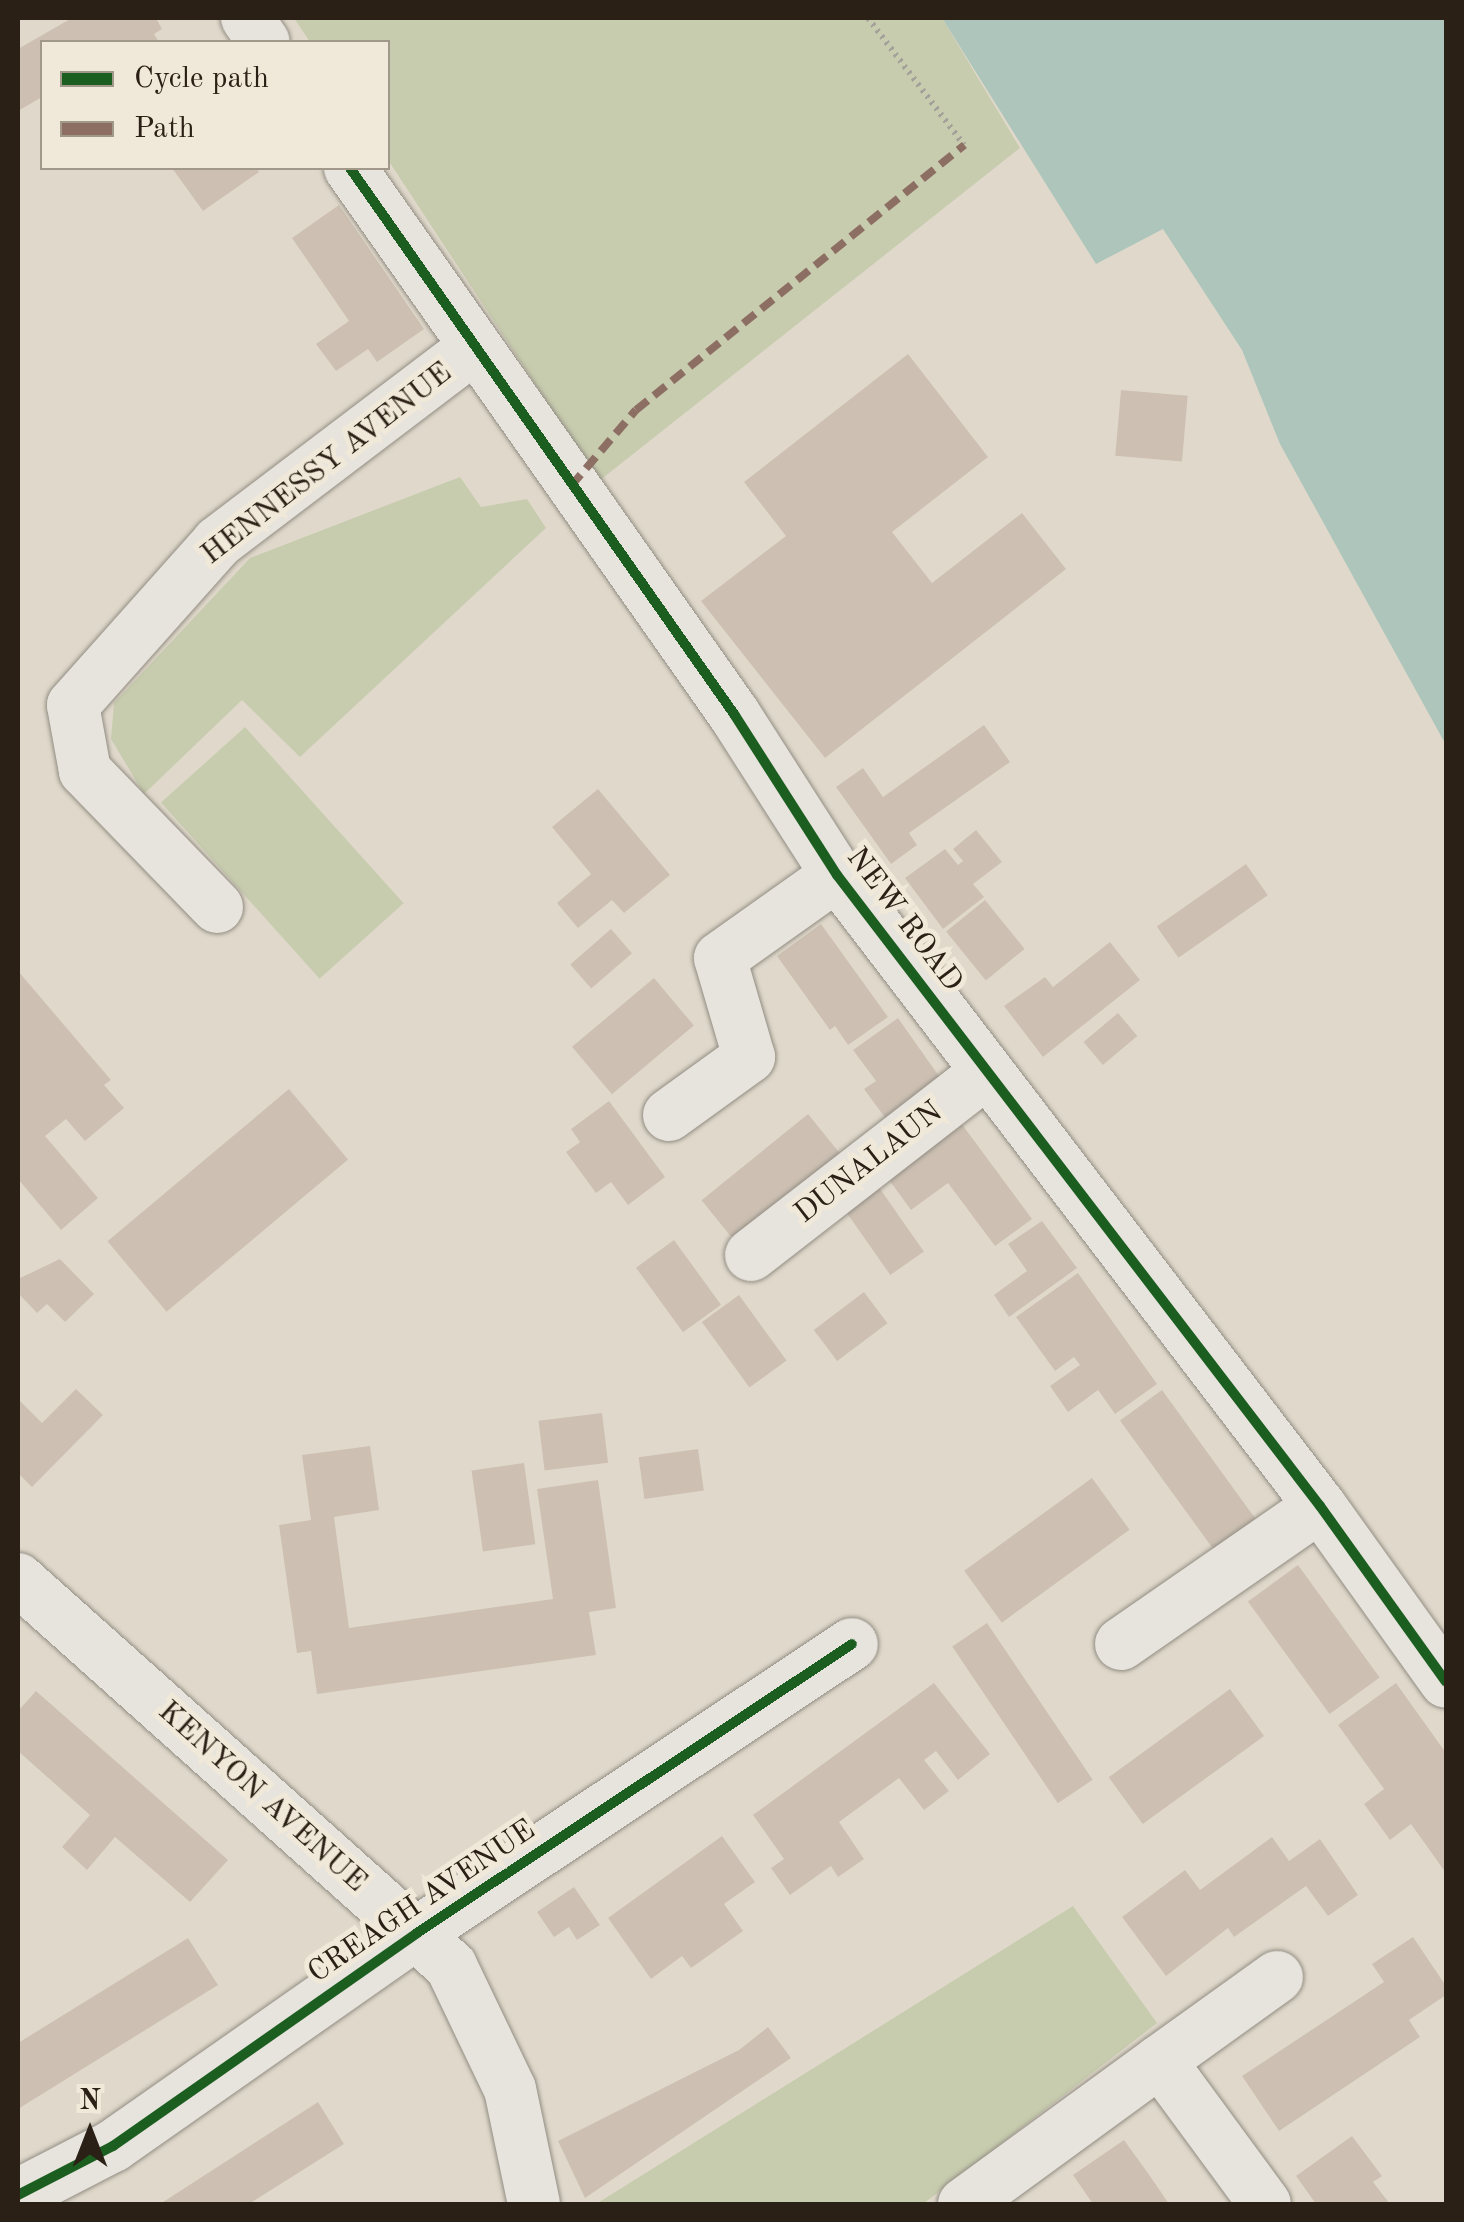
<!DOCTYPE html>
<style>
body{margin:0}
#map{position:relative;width:1464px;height:2222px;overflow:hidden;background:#e0d9cb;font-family:"Old Standard TT",serif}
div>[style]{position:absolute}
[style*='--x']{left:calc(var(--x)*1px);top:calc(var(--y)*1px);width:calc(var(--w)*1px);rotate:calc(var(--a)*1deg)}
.green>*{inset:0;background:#c7ccae;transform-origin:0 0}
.water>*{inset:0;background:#adc5ba}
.building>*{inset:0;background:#cdc0b3;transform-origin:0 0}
.path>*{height:6px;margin-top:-3px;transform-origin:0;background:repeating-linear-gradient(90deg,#a4a09a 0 2.5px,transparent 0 7.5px)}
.roads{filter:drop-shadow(0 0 2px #928d83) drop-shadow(0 0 2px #928d83)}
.minor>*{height:52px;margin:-26px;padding:0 26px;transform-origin:26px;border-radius:26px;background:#e7e3dd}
.quiet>*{height:8px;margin-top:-4px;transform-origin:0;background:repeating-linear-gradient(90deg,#8d6e63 0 15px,transparent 0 23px)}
.cycleway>*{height:10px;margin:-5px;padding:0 5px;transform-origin:5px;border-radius:5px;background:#1b5e20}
span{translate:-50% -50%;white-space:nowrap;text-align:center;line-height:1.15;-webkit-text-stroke:10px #f0e8d8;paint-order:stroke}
.street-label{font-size:30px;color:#2a2015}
.frame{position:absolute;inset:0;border:20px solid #2a2015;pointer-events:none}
.legend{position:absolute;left:40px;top:40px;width:350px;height:130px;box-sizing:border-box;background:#f0e8d8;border:2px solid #a1988a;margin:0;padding:12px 18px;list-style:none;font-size:30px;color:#2a2015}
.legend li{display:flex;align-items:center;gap:20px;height:50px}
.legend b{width:50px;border:2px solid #a1988a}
.north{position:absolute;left:40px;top:2082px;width:100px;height:100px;-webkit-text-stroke:8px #f0e8d8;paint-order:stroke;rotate:0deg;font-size:28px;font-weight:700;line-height:40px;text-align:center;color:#2a2015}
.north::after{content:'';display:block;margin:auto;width:35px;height:45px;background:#2a2015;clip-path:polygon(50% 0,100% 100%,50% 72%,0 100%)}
</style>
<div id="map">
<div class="green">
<div style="clip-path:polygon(294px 18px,942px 18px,1020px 148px,599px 481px,388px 160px,388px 42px,310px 42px)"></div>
<div style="clip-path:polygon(460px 477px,481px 507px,527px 499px,546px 528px,300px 757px,242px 700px,144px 794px,111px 739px,114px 703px,250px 558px)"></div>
<div style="left:245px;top:727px;width:237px;height:113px;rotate:48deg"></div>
<div style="clip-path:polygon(1073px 1906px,1157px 2023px,923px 2204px,596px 2204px)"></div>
</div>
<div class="water">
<div style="clip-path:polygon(942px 18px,1446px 18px,1446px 745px,1280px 444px,1242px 350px,1163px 229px,1096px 264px)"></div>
</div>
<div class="building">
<div style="clip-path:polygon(72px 18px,156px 18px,162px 29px,154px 34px,159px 42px,42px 42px,42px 97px,18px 111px,18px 49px)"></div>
<div style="clip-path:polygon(172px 168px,256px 168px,259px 172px,203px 211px)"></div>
<div style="clip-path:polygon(339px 205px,424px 329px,377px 362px,368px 349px,336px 371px,316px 344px,349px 321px,292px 238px)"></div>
<div style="clip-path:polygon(908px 354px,988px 457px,892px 532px,932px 583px,1022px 513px,1066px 569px,825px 758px,701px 601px,786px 536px,744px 482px)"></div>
<div style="left:1121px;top:390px;width:67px;height:66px;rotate:5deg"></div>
<div style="clip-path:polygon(984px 725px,1010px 762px,909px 833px,917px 845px,891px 864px,836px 787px,863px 768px,883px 797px)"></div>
<div style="clip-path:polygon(598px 789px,670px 875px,624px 913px,612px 900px,578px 928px,557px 903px,591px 874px,552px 827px)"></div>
<div style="clip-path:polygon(976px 830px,1002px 862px,973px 884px,984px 897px,943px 929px,905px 878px,945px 849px,958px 865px,963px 861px,953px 849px)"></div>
<div style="left:1246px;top:864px;width:38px;height:109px;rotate:55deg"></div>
<div style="left:985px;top:900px;width:63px;height:50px;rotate:51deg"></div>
<div style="clip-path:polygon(821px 924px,888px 1017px,848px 1045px,835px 1026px,830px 1030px,777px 956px)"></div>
<div style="left:611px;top:929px;width:32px;height:54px;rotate:49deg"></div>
<div style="clip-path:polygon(1110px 942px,1140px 980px,1043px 1057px,1004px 1006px,1045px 977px,1053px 987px)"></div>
<div style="clip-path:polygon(18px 971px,111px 1080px,104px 1085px,124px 1108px,85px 1141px,66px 1119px,45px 1136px,98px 1198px,61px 1230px,18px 1179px)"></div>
<div style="left:654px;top:978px;width:62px;height:107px;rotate:50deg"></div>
<div style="left:1118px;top:1013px;width:30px;height:45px;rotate:50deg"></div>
<div style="clip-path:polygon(898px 1018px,941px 1079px,886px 1119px,864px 1089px,876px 1081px,853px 1050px)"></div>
<div style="left:289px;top:1089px;width:92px;height:237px;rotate:50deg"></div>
<div style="clip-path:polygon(609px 1101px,665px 1177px,628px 1205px,611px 1182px,596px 1193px,566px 1152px,580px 1142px,571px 1129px)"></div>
<div style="left:808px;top:1114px;width:55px;height:137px;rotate:51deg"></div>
<div style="clip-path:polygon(961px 1123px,1032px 1219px,995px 1246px,948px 1183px,911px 1210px,887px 1177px)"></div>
<div style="left:878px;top:1186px;width:80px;height:41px;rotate:55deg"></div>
<div style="clip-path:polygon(1042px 1221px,1077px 1268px,1009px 1317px,994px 1295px,1027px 1271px,1008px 1244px)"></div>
<div style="left:674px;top:1240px;width:80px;height:47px;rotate:54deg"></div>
<div style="clip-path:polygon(60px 1259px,94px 1294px,65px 1322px,47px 1304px,37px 1313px,18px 1293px,18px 1279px)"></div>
<div style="clip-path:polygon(1078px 1273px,1157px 1384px,1115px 1414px,1098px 1390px,1068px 1412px,1050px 1386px,1080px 1365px,1074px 1357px,1055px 1371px,1016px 1317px)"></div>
<div style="left:864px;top:1292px;width:39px;height:63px;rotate:53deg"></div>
<div style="left:739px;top:1295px;width:81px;height:46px;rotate:54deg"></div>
<div style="clip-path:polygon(76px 1389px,103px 1415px,32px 1487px,18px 1473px,18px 1399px,42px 1423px)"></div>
<div style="left:1162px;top:1390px;width:159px;height:52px;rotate:54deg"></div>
<div style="left:602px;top:1413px;width:50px;height:64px;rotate:83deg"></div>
<div style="clip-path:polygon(370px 1446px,379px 1510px,334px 1517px,349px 1628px,553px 1599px,537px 1489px,598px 1480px,616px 1608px,589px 1612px,596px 1655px,317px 1694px,311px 1651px,297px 1653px,279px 1525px,311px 1520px,302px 1455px)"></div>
<div style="left:698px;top:1449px;width:42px;height:60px;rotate:82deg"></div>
<div style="left:524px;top:1463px;width:82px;height:53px;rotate:82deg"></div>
<div style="left:1092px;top:1478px;width:64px;height:158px;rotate:54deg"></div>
<div style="left:1298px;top:1565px;width:139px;height:62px;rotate:54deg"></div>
<div style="left:987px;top:1623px;width:189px;height:42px;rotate:56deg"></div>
<div style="clip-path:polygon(934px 1683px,990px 1754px,958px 1780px,936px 1751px,924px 1760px,949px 1791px,924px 1810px,899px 1778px,839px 1822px,864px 1859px,838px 1877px,831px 1866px,790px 1895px,771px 1868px,784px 1859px,753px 1815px)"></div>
<div style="clip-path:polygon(1396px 1683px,1446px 1753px,1446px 1873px,1411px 1824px,1390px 1840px,1364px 1804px,1384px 1789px,1338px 1725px)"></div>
<div style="left:1230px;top:1689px;width:58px;height:150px;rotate:54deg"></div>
<div style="clip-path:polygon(36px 1691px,228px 1860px,190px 1902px,115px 1837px,87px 1870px,62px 1847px,90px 1815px,18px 1751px,18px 1711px)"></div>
<div style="clip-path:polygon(722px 1836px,755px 1882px,724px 1904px,743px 1931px,691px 1968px,682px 1956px,651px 1979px,608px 1918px)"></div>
<div style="clip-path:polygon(1272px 1837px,1289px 1861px,1320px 1839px,1358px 1895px,1328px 1916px,1306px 1886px,1234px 1937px,1228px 1928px,1166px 1976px,1122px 1917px,1185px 1870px,1200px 1890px)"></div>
<div style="clip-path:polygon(574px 1887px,600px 1925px,577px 1940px,569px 1927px,554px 1937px,537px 1912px)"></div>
<div style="clip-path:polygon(1413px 1937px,1446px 1986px,1446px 1995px,1409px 2020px,1420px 2037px,1279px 2131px,1242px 2076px,1384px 1982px,1372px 1964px)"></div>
<div style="clip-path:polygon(188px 1938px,218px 1985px,18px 2109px,18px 2043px)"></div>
<div style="clip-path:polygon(768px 2027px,791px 2058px,585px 2198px,558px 2141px,739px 2050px)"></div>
<div style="clip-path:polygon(318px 2102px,344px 2144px,249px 2204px,160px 2204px)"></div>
<div style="clip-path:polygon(1352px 2136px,1382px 2176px,1373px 2182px,1390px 2204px,1316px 2204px,1296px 2176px)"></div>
<div style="clip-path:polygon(1124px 2140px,1150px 2176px,1169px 2204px,1093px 2204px,1073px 2175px)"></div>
</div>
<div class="path">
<div style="--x:868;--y:18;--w:159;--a:52.9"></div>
</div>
<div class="roads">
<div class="minor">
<div style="--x:247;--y:18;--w:29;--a:55"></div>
<div style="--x:350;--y:168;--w:668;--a:54.88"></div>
<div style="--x:734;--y:714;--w:191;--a:57.4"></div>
<div style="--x:837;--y:875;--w:795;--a:52.57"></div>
<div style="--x:1320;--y:1506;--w:216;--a:54.4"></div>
<div style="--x:217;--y:907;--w:190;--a:-134.1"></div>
<div style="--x:85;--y:771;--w:67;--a:-100.3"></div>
<div style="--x:73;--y:705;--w:218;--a:-48.3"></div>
<div style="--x:218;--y:542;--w:321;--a:-37.2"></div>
<div style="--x:669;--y:1115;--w:99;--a:-35.9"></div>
<div style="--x:749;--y:1057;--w:103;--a:-106.3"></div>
<div style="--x:720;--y:958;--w:143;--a:-35.4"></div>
<div style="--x:751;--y:1255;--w:299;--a:-37.8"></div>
<div style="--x:18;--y:1579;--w:581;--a:41.79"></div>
<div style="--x:451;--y:1966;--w:136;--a:64.4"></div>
<div style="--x:510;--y:2089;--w:117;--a:78.2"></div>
<div style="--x:1121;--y:1644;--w:242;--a:-34.7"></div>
<div style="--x:1160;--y:2061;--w:144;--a:-35.7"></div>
<div style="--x:18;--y:2195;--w:107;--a:-27.3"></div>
<div style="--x:113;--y:2146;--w:371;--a:-35"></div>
<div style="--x:417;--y:1933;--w:522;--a:-33.6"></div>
<div style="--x:964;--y:2204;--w:243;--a:-36.1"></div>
<div style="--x:1160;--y:2061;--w:177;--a:53.7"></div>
</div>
</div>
<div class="quiet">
<div style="--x:571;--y:486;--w:100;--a:-49.5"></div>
<div style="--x:636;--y:410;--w:422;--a:-38.9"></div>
</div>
<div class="cycleway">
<div style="--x:350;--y:168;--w:668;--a:54.88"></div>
<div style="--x:734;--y:714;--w:191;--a:57.4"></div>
<div style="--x:837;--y:875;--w:795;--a:52.57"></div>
<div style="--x:1320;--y:1506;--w:216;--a:54.4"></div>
<div style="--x:18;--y:2195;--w:107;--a:-27.3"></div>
<div style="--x:113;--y:2146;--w:371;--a:-35"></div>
<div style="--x:417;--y:1933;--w:522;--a:-33.6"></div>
</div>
<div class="street-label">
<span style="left:327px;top:464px;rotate:-38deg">HENNESSY AVENUE</span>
<span style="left:904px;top:920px;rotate:53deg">NEW ROAD</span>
<span style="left:869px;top:1163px;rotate:-38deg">DUNALAUN</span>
<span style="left:262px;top:1797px;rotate:42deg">KENYON AVENUE</span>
<span style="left:422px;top:1902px;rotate:-34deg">CREAGH AVENUE</span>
</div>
<div class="frame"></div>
<ul class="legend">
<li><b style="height:12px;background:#1b5e20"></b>Cycle path</li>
<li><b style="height:12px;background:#8d6e63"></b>Path</li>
</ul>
<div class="north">N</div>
</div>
